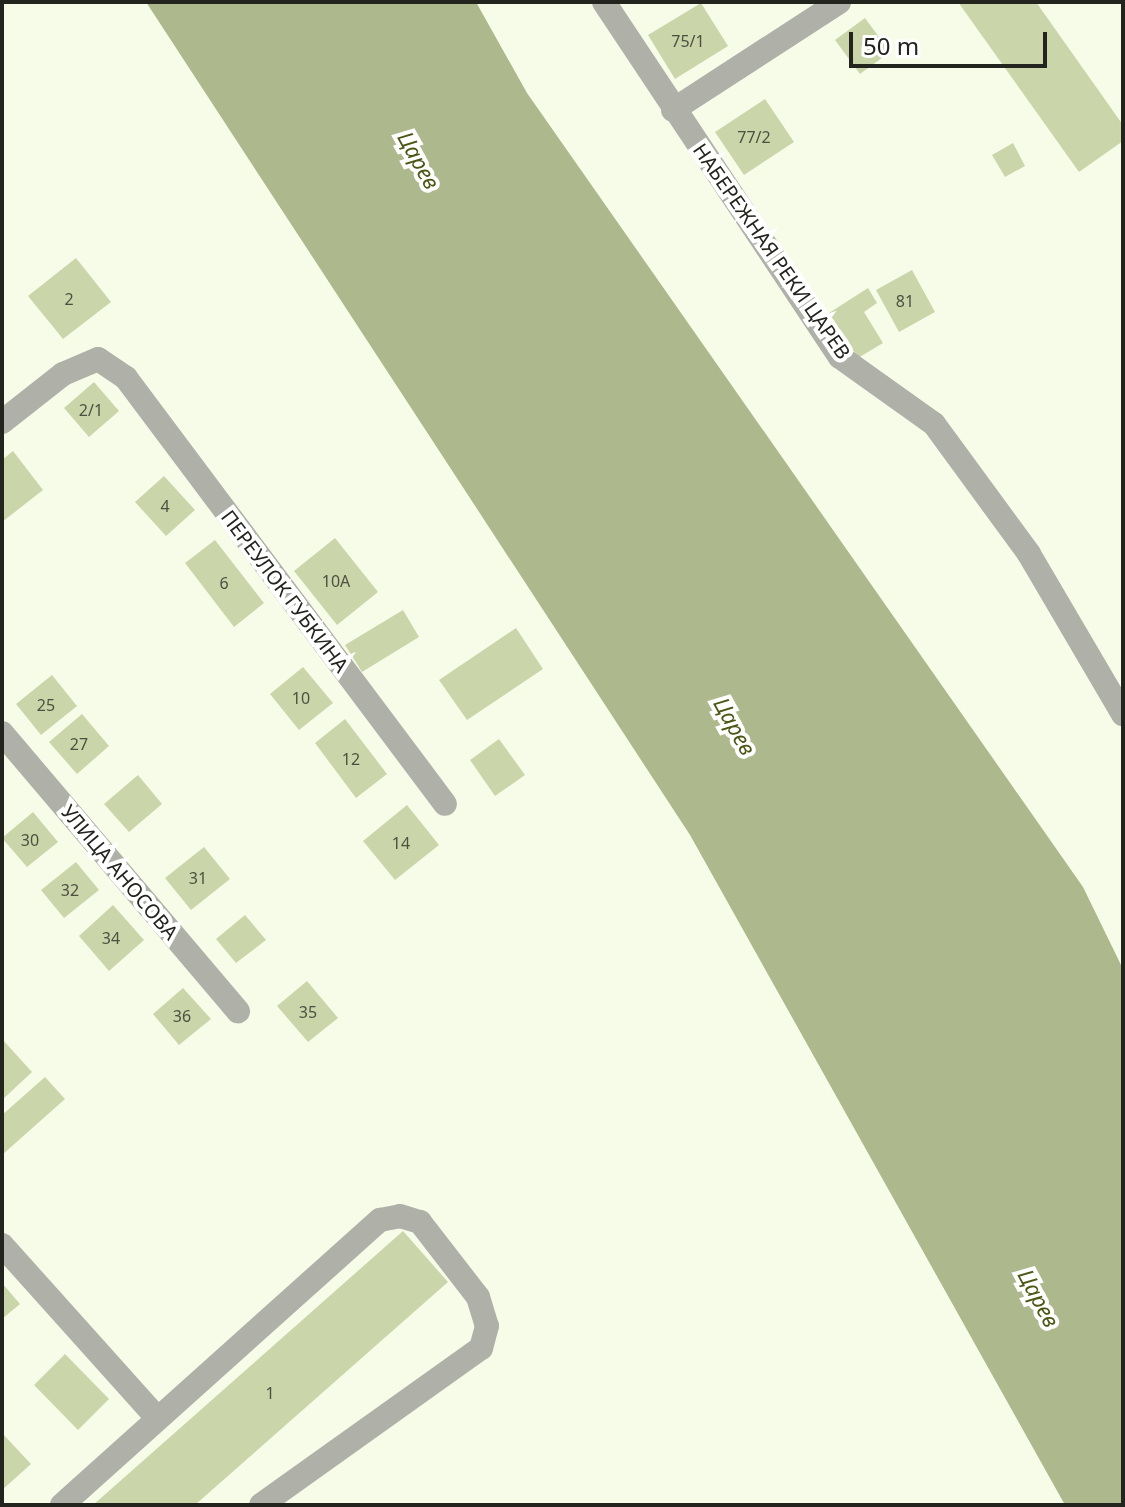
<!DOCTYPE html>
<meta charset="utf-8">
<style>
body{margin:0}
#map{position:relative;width:1125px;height:1507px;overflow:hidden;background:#f7fce9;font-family:"Noto Sans",sans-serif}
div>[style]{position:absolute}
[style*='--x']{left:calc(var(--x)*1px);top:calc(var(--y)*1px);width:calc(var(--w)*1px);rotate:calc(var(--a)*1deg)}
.water>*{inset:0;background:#aeb88d}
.building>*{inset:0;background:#cbd5aa}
.minor>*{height:24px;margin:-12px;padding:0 12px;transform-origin:12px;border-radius:12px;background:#afb1a9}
span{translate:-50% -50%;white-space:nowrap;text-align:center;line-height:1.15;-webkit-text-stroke:8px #fff;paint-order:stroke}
.number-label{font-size:16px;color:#4d5040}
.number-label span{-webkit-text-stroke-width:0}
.street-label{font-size:20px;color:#23241d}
.water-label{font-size:22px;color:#4c5714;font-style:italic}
.frame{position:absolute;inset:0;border:4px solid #23241d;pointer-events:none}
.scale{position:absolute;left:849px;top:32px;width:198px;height:36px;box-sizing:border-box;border:4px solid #23241d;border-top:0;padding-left:10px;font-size:24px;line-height:28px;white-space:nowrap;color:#23241d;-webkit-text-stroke:6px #fff;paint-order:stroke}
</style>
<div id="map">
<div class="water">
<div style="clip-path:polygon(146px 2px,476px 2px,527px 93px,1083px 887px,1123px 969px,1123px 1505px,1065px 1505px,690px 835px)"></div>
</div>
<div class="building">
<div style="clip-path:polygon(958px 2px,1036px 2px,1123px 125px,1123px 141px,1079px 172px)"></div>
<div style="clip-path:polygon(701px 3px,728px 46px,675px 79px,648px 35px)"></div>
<div style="clip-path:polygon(865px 18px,890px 52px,860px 74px,835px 40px)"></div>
<div style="clip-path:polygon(765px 99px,794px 142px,744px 175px,715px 132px)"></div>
<div style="clip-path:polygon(1013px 143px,1025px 166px,1005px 177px,992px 155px)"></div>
<div style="clip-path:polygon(76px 258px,111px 302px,63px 339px,28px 296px)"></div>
<div style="clip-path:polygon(912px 270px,935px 312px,899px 332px,876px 290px)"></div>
<div style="clip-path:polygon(868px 288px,877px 303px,864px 312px,883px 343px,858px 358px,829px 313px)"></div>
<div style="clip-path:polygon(94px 382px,119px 411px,89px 437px,64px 408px)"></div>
<div style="clip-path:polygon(13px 451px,43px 490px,2px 522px,2px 460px)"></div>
<div style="clip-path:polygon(164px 476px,195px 510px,166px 536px,135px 502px)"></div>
<div style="clip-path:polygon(335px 538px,378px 592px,337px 625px,294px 571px)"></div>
<div style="clip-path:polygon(215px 540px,264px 603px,234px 627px,185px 563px)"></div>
<div style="clip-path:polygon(403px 610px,419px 637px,362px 672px,345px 645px)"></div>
<div style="clip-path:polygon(516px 628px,543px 669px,467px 720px,439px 680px)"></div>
<div style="clip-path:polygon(303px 667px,333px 703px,299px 730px,270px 694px)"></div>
<div style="clip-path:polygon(52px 675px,77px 706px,41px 735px,16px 704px)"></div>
<div style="clip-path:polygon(82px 714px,109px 746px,77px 774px,49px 742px)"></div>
<div style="clip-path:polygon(345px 719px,387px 774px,356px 798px,315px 743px)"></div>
<div style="clip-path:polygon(499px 739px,525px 775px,495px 796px,470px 760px)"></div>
<div style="clip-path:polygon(138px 775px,162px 804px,129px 832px,104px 804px)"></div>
<div style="clip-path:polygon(407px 805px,439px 845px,395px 880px,363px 841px)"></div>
<div style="clip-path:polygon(33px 812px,58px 842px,27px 867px,2px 838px)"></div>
<div style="clip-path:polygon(204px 847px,230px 879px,191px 910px,165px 878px)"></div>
<div style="clip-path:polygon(76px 862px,99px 890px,64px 918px,41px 890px)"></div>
<div style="clip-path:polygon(113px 905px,144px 940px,109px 971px,79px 936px)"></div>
<div style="clip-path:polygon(245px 915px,266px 940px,236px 963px,216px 939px)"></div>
<div style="clip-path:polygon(307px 981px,338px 1018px,308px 1042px,277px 1006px)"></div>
<div style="clip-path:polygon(183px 988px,211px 1019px,179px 1045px,153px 1014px)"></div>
<div style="clip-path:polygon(2px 1039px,32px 1072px,2px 1100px)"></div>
<div style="clip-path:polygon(45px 1077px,65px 1099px,2px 1155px,2px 1115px)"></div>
<div style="clip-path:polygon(403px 1231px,448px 1282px,195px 1505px,93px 1505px)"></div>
<div style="clip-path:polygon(2px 1283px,20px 1304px,2px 1319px)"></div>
<div style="clip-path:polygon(65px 1354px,109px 1399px,78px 1430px,34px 1385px)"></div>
<div style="clip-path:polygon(2px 1433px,31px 1464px,2px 1490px)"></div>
</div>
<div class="minor">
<div style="--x:604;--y:2;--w:426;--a:56.4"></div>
<div style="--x:840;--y:357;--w:115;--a:35.5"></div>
<div style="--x:934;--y:424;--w:161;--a:53.8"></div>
<div style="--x:1029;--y:554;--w:186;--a:59.6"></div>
<div style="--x:673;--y:110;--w:198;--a:-33"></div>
<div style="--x:2;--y:422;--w:78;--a:-38.2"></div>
<div style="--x:63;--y:374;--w:38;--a:-23"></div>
<div style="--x:98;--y:359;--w:34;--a:34"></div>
<div style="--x:126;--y:378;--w:532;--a:53.17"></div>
<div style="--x:2;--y:733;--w:365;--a:49.7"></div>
<div style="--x:2;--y:1245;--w:232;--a:48.1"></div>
<div style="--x:62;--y:1505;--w:427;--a:-41.9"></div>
<div style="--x:380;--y:1220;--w:20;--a:-11"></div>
<div style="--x:400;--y:1216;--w:21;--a:17"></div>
<div style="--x:420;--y:1222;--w:95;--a:52.3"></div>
<div style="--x:478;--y:1297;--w:30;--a:73"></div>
<div style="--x:487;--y:1326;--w:23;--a:105"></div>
<div style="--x:481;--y:1348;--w:270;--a:144.5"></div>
</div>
<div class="number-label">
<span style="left:688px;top:41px">75/1</span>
<span style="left:754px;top:137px">77/2</span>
<span style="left:69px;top:299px">2</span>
<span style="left:905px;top:301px">81</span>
<span style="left:91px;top:410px">2/1</span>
<span style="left:165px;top:506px">4</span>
<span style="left:336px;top:581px">10А</span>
<span style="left:224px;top:583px">6</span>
<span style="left:301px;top:698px">10</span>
<span style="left:46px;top:705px">25</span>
<span style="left:79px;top:744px">27</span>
<span style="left:351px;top:759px">12</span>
<span style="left:30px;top:840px">30</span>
<span style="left:401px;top:843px">14</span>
<span style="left:198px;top:878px">31</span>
<span style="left:70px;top:890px">32</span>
<span style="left:111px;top:938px">34</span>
<span style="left:308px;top:1012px">35</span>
<span style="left:182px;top:1016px">36</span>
<span style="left:270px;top:1393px">1</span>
</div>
<div class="street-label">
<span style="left:772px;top:251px;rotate:55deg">НАБЕРЕЖНАЯ РЕКИ ЦАРЕВ</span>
<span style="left:285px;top:591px;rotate:53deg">ПЕРЕУЛОК ГУБКИНА</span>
<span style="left:120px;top:872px;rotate:50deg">УЛИЦА АНОСОВА</span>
</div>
<div class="water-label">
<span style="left:419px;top:160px;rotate:61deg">Царев</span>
<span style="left:735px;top:726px;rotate:61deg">Царев</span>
<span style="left:1039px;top:1298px;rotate:62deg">Царев</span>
</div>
<div class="frame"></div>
<div class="scale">50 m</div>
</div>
